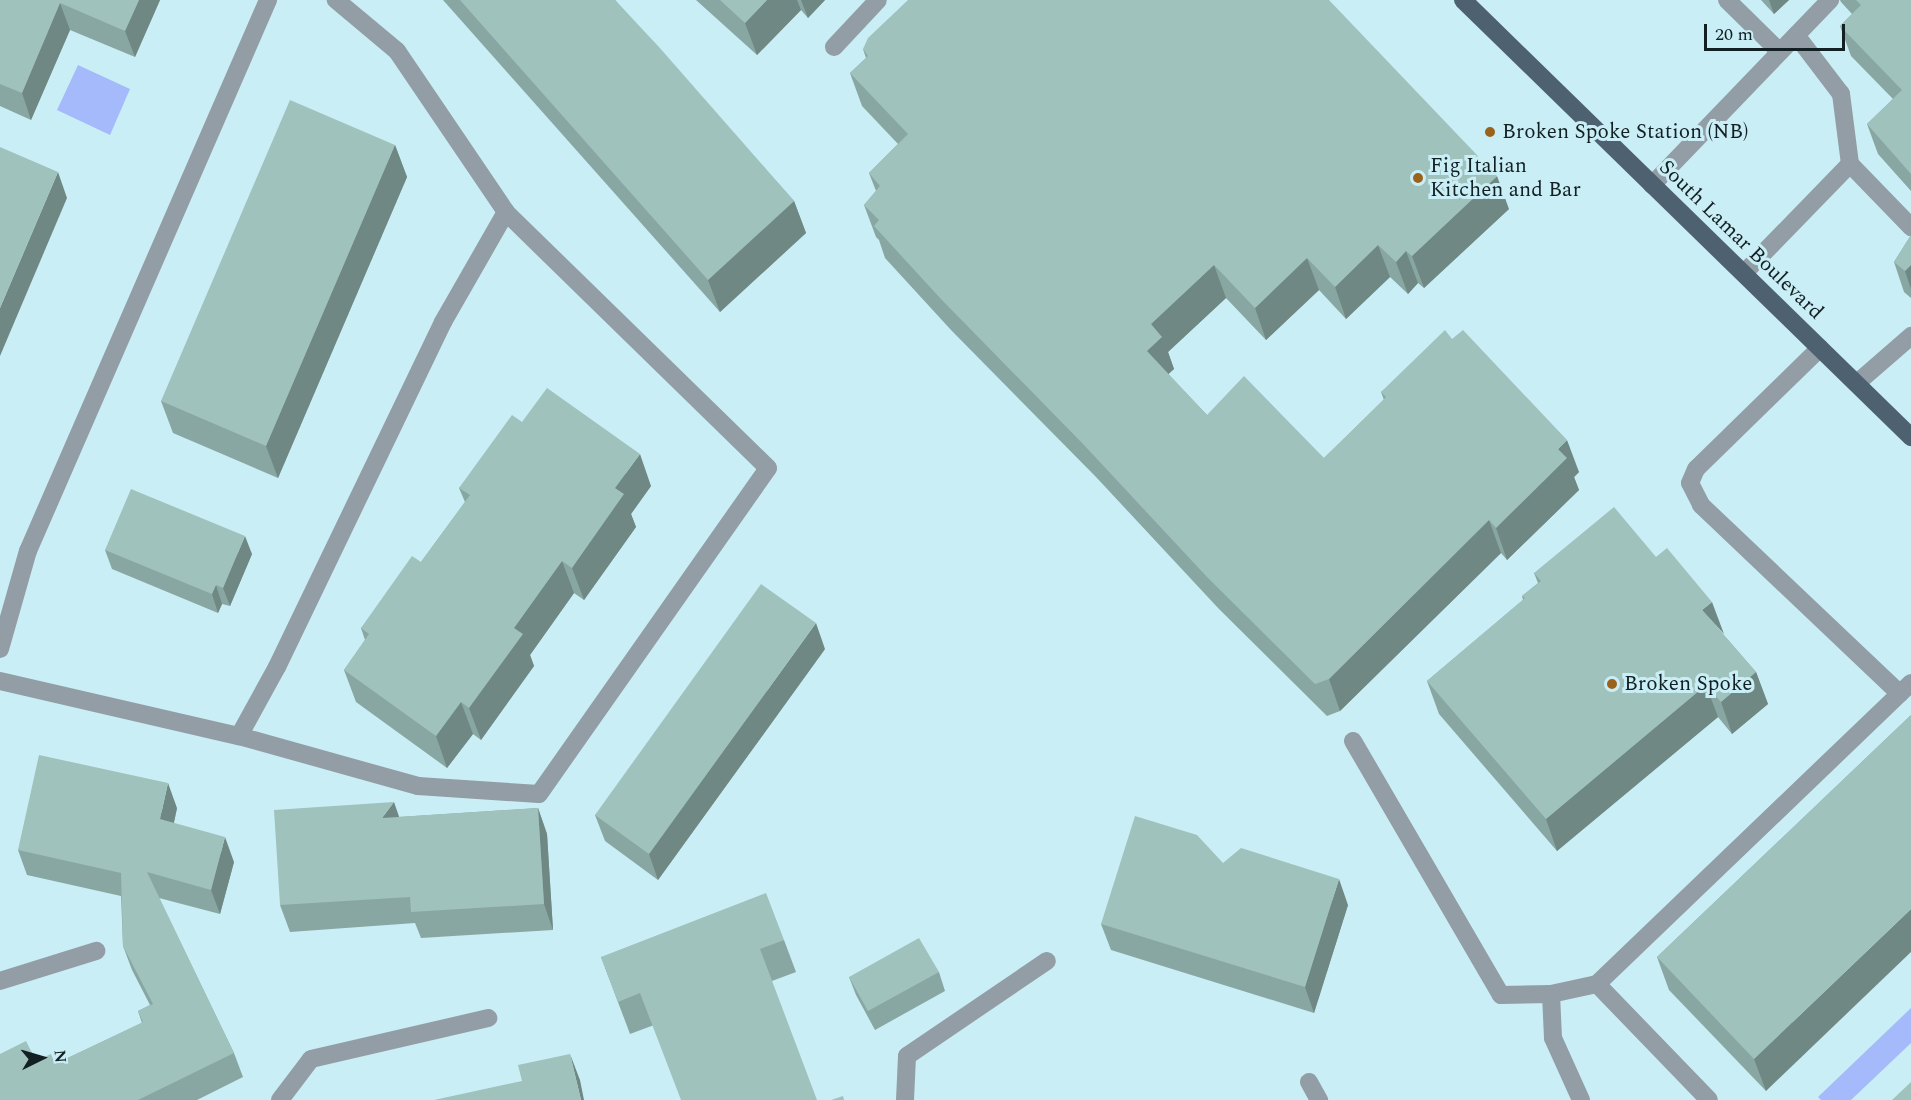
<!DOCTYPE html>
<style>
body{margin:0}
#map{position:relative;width:1911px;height:1100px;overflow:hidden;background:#caeef6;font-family:Spectral,serif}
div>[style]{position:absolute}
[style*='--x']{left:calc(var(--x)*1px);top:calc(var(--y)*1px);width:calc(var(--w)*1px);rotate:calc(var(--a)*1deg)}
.water>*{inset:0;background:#a4bafa}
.minor>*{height:18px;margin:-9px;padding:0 9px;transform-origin:9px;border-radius:9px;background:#929da6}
.major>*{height:18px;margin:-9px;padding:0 9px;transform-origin:9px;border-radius:9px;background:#4e6170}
.wall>*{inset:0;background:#89a7a2}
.shaded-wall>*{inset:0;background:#6f8884}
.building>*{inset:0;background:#9fc2bc}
.dots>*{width:16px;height:16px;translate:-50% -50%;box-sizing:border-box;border:3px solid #caeef6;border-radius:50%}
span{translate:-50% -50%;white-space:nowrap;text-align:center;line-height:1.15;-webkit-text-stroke:6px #caeef6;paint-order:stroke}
.poi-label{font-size:21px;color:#132023}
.left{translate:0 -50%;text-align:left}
.street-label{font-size:21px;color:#132023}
.north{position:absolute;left:12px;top:1028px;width:60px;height:60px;-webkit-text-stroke:4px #caeef6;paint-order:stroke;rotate:85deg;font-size:16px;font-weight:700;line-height:24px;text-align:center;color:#132023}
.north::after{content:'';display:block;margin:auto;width:21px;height:27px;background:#132023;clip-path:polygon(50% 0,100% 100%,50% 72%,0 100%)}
.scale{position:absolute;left:1704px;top:24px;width:141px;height:27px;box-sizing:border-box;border:3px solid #132023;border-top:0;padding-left:8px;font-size:18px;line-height:21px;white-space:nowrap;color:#132023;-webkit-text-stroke:4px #caeef6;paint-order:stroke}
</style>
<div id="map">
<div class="water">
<div style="clip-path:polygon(78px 65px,130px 89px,110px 135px,57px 110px)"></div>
<div style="clip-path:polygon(1911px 1008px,1911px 1043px,1851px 1100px,1821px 1100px,1818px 1097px)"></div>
</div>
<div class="minor">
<div style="--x:1727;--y:0;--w:74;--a:44.5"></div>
<div style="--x:834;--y:47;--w:64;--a:-46.9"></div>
<div style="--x:1850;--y:164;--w:88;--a:45.9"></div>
<div style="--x:1652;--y:185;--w:257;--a:-46.1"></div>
<div style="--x:1744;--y:273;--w:152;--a:-45.8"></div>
<div style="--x:1850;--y:164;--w:71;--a:-97.3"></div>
<div style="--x:1841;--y:94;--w:74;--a:-127.3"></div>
<div style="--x:1820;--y:348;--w:173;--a:135.7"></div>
<div style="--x:1696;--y:469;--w:15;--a:113"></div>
<div style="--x:1690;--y:483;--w:25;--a:63"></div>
<div style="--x:1701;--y:505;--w:274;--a:43.5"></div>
<div style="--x:1857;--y:383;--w:72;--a:-41"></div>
<div style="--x:0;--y:649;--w:102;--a:-74.1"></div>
<div style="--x:28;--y:551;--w:601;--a:-66.46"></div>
<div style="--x:0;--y:681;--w:245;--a:13"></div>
<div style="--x:239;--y:736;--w:186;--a:15.6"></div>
<div style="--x:418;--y:786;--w:121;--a:3.8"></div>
<div style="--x:539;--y:794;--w:398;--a:-54.9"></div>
<div style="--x:768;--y:468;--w:366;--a:-135.7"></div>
<div style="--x:506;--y:212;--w:194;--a:-124.1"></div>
<div style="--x:397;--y:51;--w:80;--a:-140.1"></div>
<div style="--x:239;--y:736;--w:79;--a:-61.2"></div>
<div style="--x:277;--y:667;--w:383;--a:-64.3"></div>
<div style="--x:443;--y:322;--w:127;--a:-60.2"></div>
<div style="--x:1353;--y:741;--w:294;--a:59.8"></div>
<div style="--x:1501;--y:995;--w:50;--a:-1.1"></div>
<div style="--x:1551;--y:994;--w:47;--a:-12.3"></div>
<div style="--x:1597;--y:984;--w:435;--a:-43.8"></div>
<div style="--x:0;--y:981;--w:101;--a:-17.4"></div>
<div style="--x:1597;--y:984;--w:161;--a:46"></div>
<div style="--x:1551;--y:994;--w:44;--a:87.4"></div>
<div style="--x:1553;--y:1038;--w:68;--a:65.7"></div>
<div style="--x:1309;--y:1082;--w:21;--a:61"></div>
<div style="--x:280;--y:1100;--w:51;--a:-52.9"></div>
<div style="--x:311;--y:1059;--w:182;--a:-13"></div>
<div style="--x:905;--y:1100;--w:44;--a:-87.4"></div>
<div style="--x:907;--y:1056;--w:169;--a:-34.2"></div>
</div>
<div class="major">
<div style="--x:1463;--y:0;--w:626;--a:44.29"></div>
</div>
<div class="wall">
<div style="clip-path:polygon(0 0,160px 0,135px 57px,70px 30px,31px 120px,0 106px)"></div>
<div style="clip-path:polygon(443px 0,615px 0,794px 201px,806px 233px,720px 312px)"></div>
<div style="clip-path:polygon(696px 0,825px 0,808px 18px,801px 10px,757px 55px)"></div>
<div style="clip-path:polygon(1761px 0,1789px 0,1774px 14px)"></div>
<div style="clip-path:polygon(1840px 0,1911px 0,1911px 191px,1878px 154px,1867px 124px,1893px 99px,1851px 56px,1840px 26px,1852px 14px,1841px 2px)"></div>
<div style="clip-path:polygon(863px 49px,1509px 209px,1424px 288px,1418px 283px,1408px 294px,1390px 277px,1346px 319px,1319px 290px,1266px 340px,1226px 298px,1168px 352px,1174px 369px,1168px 374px,1207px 415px,1324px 458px,1384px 400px,1381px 392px,1452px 339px,1579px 472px,1574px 477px,1579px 490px,1507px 560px,1501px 553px,1340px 711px,1327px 716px,1219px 609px,1096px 477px,951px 330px,885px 258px,879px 240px,876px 237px,864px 205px,876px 191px,869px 173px,898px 144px,862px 106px,850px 73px,866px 58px)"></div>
<div style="clip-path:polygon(395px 145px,407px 177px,278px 478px,173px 433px,161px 401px)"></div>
<div style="clip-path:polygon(1911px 235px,1911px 298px,1904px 292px,1894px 262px)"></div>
<div style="clip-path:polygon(522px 422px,651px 486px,631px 514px,636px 527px,584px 600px,574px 593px,530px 655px,534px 666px,481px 740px,473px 734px,447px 768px,356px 702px,344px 670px,365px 640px,361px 628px,421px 562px,465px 502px,459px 488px)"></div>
<div style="clip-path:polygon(105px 550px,252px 554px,230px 606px,222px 604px,218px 613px,112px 569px)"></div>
<div style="clip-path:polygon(1656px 557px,1756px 672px,1768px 704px,1732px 734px,1718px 717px,1557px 851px,1439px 714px,1427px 681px,1523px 600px,1522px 596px,1538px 583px,1534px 573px)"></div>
<div style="clip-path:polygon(825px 649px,658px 880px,605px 841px,595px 815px)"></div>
<div style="clip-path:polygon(1911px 715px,1766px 1091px,1669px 990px,1657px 957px)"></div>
<div style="clip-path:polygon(177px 808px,174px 823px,234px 862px,220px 914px,159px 898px,234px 1053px,243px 1077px,197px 1100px,0 1100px,36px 1061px,55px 1064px,142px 1023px,138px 1011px,150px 1005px,132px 970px,123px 946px,121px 896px,27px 875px,18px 850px)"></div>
<div style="clip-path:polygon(538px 808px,547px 834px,553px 930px,421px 938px,415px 923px,290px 932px,280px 905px,399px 817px)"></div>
<div style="clip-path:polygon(1223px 863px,1348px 905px,1314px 1013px,1111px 950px,1101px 924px)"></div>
<div style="clip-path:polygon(784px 940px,796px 972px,630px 1034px,601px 957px)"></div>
<div style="clip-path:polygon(939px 972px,945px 991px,875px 1030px,856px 995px,849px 977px)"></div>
</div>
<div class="shaded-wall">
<div style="clip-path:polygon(139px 0,160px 0,135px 57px,125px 31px)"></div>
<div style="clip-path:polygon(767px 0,797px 0,801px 10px,757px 55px,745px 23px)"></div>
<div style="clip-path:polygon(801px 0,825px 0,808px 18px)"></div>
<div style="clip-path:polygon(1769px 0,1789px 0,1774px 14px)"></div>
<div style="clip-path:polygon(60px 3px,70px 30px,31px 120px,22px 93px)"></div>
<div style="clip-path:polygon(395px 145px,407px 177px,278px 478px,266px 446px)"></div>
<div style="clip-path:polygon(58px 172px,67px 198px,0 356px,0 308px)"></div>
<div style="clip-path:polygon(1497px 176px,1509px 209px,1424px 288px,1412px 256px)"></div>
<div style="clip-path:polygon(794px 201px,806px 233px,720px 312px,708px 280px)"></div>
<div style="clip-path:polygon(1378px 245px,1390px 277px,1346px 319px,1335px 287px)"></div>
<div style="clip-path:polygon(1406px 251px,1418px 283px,1408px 294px,1396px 262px)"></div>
<div style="clip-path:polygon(1307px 258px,1319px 290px,1266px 340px,1255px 308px)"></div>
<div style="clip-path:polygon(1214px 265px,1226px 298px,1168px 352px,1174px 369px,1159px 383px,1147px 351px,1151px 324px)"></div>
<div style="clip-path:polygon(1911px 265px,1911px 289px,1905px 271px)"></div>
<div style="clip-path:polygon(1567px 440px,1579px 472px,1574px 477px,1579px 490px,1507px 560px,1496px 528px,1558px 449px)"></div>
<div style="clip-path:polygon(640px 454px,651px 486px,631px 514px,636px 527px,584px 600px,572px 568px,615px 488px)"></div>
<div style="clip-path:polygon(1489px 520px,1501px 553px,1340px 711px,1329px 679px)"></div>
<div style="clip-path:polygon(245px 536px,252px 554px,230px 606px,223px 588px)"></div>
<div style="clip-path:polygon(562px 561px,574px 593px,530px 655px,534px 666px,481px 740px,469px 708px,514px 628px)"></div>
<div style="clip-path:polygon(216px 585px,222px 604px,218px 613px,212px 594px)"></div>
<div style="clip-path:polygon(1712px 602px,1724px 634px,1702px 610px)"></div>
<div style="clip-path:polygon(816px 623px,825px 649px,658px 880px,649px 854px)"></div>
<div style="clip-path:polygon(1756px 672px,1768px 704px,1732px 734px,1721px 702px)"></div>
<div style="clip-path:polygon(1706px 685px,1718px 717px,1557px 851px,1546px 819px)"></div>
<div style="clip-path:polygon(461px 702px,473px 734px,447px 768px,436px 736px)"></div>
<div style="clip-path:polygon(168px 783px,177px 808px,169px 844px,160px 819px)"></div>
<div style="clip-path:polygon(394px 802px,403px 828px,382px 818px)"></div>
<div style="clip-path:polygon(538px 808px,547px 834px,553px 930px,544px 904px)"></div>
<div style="clip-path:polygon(225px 837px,234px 862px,220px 914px,211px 890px)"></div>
<div style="clip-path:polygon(1339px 879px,1348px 905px,1314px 1013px,1305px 987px)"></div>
<div style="clip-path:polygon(1911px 909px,1911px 952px,1766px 1091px,1754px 1059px)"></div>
<div style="clip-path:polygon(570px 1054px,580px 1080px,584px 1100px,581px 1100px)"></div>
</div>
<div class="building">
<div style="clip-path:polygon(0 0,139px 0,125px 31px,60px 3px,22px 93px,0 84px)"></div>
<div style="clip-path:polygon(460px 0,615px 0,659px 47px,794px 201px,708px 280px)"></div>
<div style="clip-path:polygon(720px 0,767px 0,745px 23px)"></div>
<div style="clip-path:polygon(908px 0,1329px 0,1497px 176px,1412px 256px,1406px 251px,1396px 262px,1378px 245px,1335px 287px,1307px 258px,1255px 308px,1214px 265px,1151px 324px,1162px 337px,1147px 351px,1207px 415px,1244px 376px,1324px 458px,1386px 397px,1381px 392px,1445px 330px,1452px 339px,1463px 330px,1567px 440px,1558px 449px,1567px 458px,1496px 528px,1489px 520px,1329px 679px,1315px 684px,1207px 577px,1084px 445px,940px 298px,874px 226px,879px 220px,864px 205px,880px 186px,869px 173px,908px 134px,850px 73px,868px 56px,863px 49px,868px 38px)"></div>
<div style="clip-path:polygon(1856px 0,1911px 0,1911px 174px,1867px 124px,1902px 90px,1840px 26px,1861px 5px)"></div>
<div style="clip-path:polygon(290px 100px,395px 145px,266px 446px,161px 401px)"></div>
<div style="clip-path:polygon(0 147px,58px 172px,0 308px)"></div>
<div style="clip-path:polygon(1911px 235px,1911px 265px,1905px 271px,1894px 262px)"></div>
<div style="clip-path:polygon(547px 388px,640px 454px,615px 488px,624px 494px,572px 568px,562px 561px,514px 628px,523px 634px,469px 708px,461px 702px,436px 736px,344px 670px,369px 634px,361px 628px,412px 556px,421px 562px,470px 495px,459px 488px,512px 415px,522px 422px)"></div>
<div style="clip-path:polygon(131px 489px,245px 536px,223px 588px,216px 585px,212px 594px,105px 550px)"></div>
<div style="clip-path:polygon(1614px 507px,1656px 557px,1667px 548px,1712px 602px,1702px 610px,1756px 672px,1721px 702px,1706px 685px,1546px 819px,1427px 681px,1525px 598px,1522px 596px,1541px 581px,1534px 573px)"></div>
<div style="clip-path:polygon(761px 584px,816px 623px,649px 854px,595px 815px)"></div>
<div style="clip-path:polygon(1911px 715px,1911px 909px,1754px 1059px,1657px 957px)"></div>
<div style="clip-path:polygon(39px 755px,168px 783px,160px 819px,225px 837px,211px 890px,147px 872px,234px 1053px,138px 1100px,0 1100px,0 1054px,26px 1041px,36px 1061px,51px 1054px,55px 1064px,143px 1022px,138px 1011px,153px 1004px,123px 946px,121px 873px,18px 850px)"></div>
<div style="clip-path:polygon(394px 802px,382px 818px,538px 808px,544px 904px,411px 912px,410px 897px,280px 905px,274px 810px)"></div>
<div style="clip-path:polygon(1135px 816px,1197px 835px,1223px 863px,1241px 848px,1339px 879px,1305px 987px,1101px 924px)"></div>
<div style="clip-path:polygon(766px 893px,784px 940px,760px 949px,817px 1100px,681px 1100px,640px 993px,618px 1002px,601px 957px)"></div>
<div style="clip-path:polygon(919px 938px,939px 972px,868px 1011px,849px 977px)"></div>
<div style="clip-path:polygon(570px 1054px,581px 1100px,434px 1100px,522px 1081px,518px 1065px)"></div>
<div style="clip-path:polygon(1911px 1082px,1911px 1100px,1892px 1100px)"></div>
<div style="clip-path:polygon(843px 1096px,844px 1100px,831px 1100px)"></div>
</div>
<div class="dots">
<div style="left:1490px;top:132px;background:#99631b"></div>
<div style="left:1418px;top:178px;background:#99631b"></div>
<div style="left:1612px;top:684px;background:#99631b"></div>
</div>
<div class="poi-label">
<span class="left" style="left:1502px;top:132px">Broken Spoke Station (NB)</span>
<span class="left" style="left:1430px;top:178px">Fig Italian<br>Kitchen and Bar</span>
<span class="left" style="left:1624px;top:684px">Broken Spoke</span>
</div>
<div class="street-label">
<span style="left:1741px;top:240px;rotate:44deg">South Lamar Boulevard</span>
</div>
<div class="north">N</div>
<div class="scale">20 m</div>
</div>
